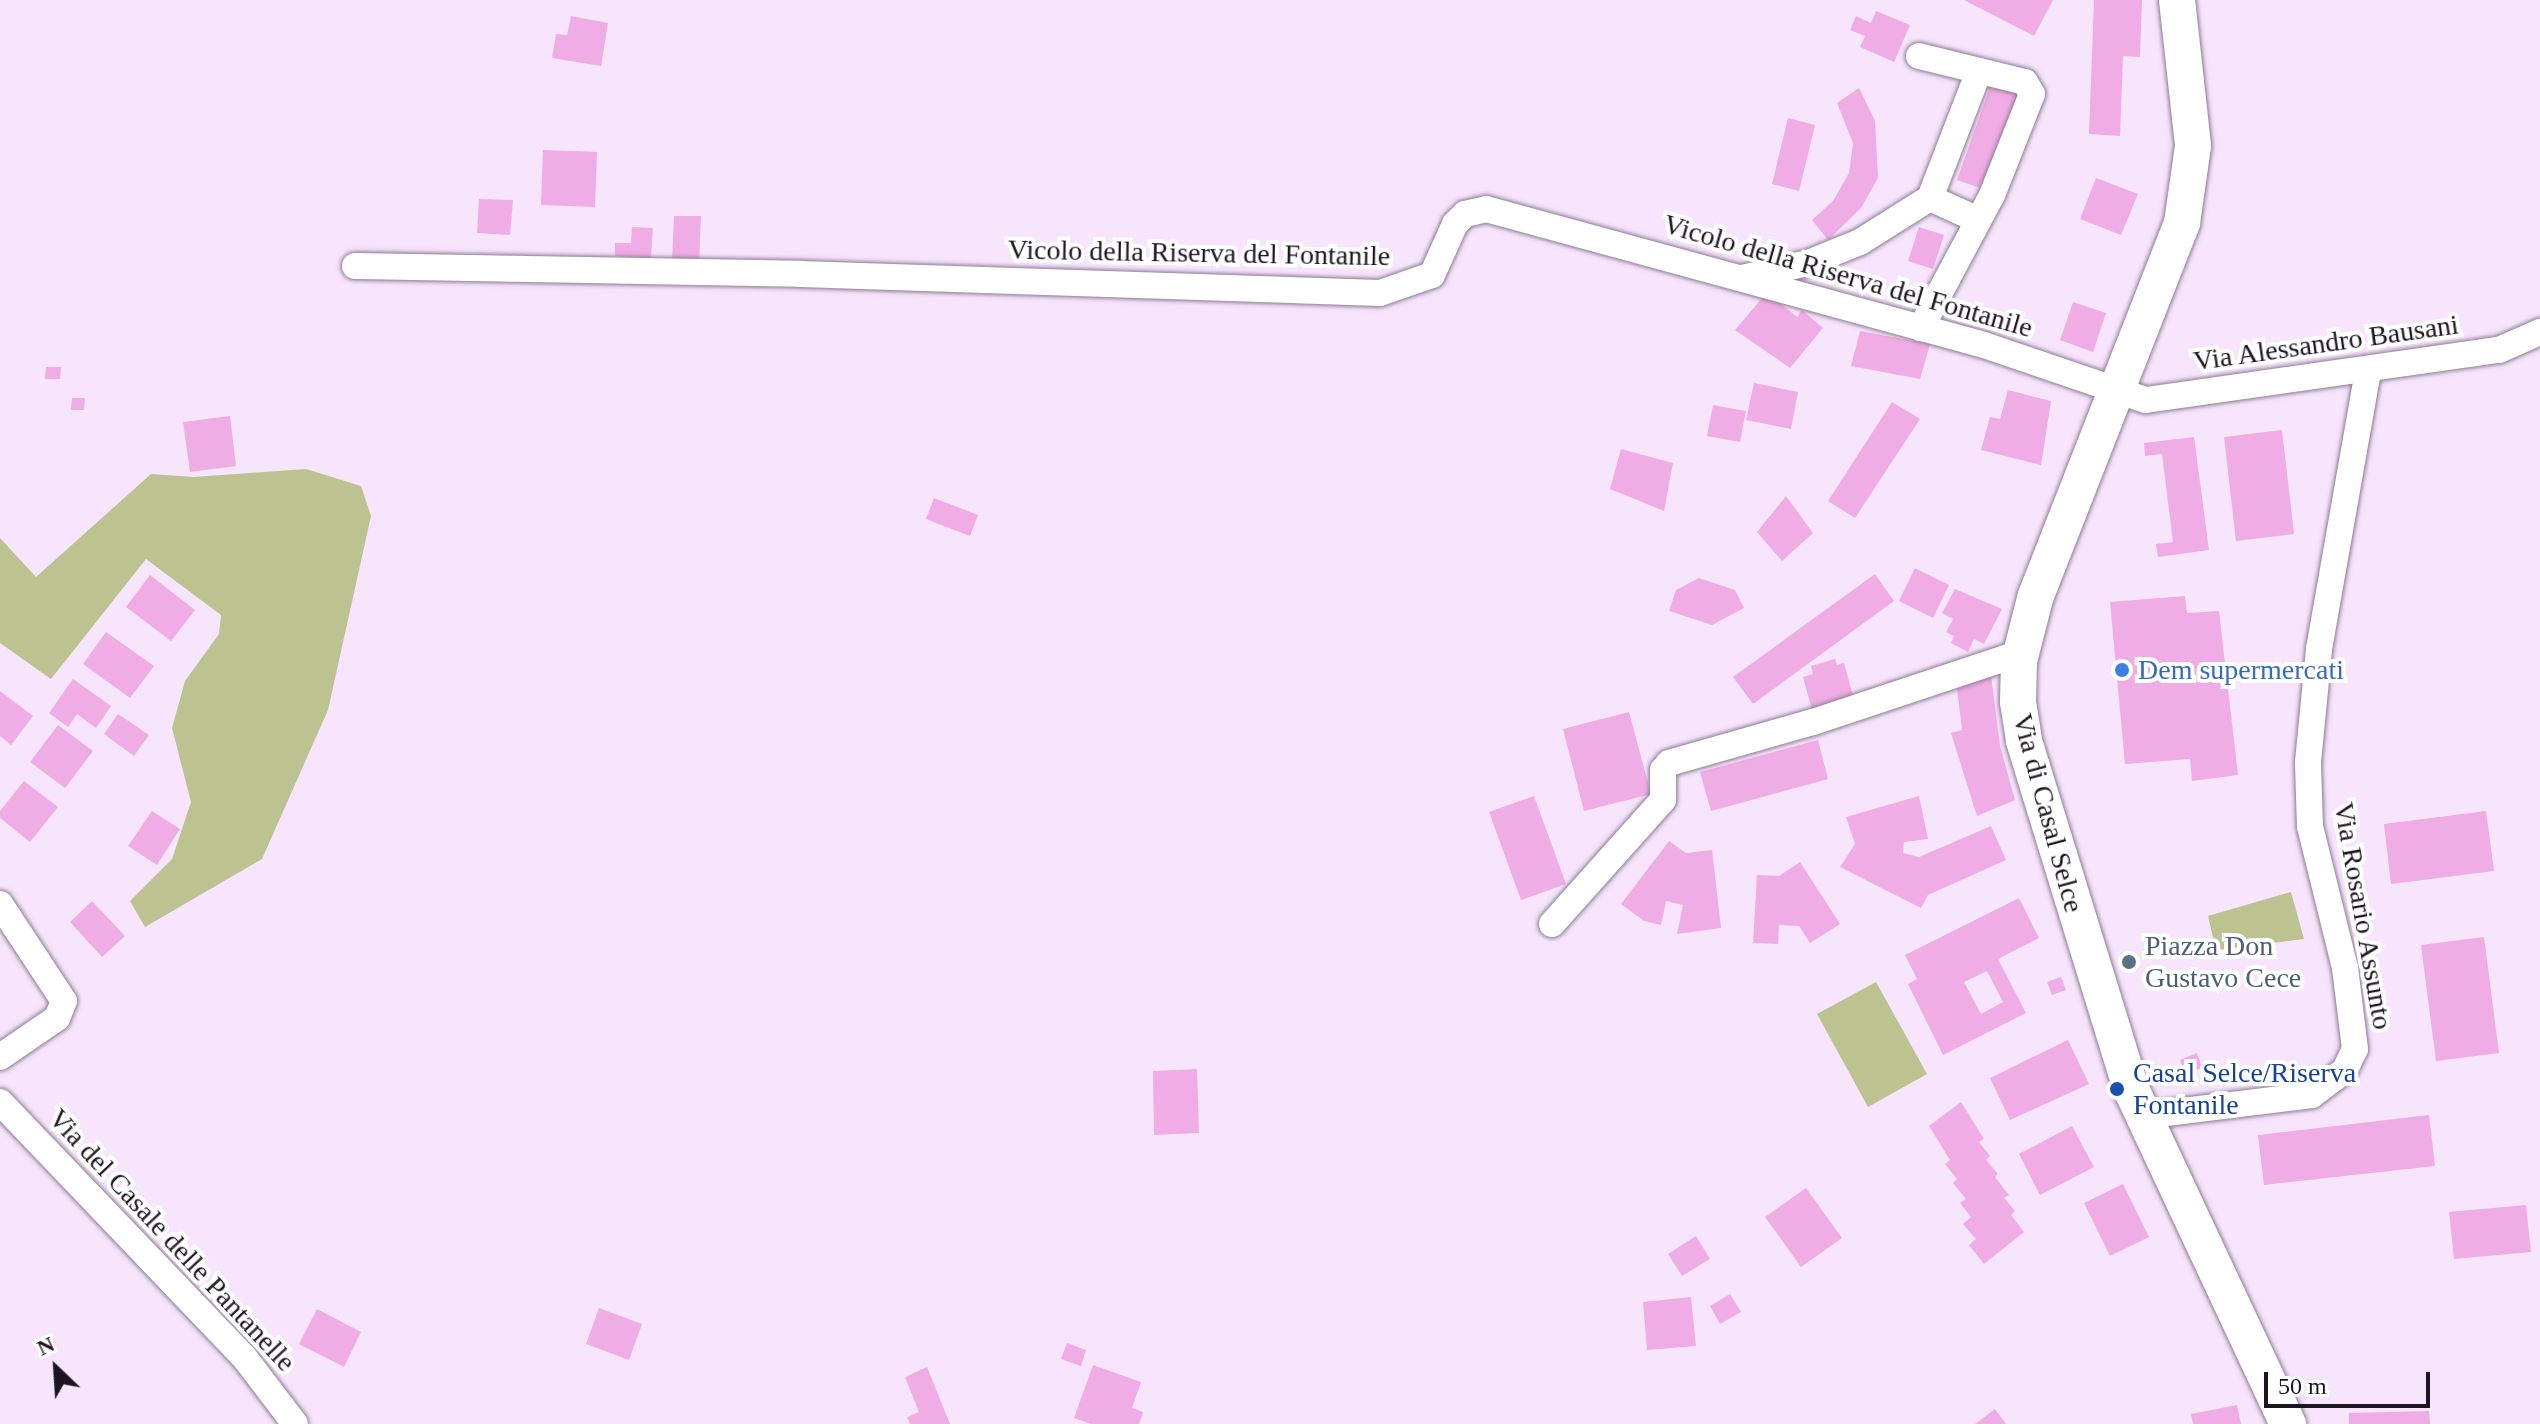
<!DOCTYPE html>
<style>
body{margin:0}
#map{position:relative;width:2540px;height:1424px;overflow:hidden;background:#f6e5fc;font-family:Georgia,serif}
div>[style]{position:absolute}
[style*='--x']{left:calc(var(--x)*1px);top:calc(var(--y)*1px);width:calc(var(--w)*1px);rotate:calc(var(--a)*1deg)}
.green>*{inset:0;background:#bdc291}
.building>*{inset:0;background:#f0ade5}
.roads{filter:drop-shadow(0 0 2px #8e7b95) drop-shadow(0 0 2px #8e7b95)}
.minor>*{height:26px;margin:-13px;padding:0 13px;transform-origin:13px;border-radius:13px;background:#fff}
.secondary>*{height:36px;margin:-18px;padding:0 18px;transform-origin:18px;border-radius:18px;background:#fff}
.dots>*{width:22px;height:22px;translate:-50% -50%;box-sizing:border-box;border:4px solid #fff;border-radius:50%}
span{translate:-50% -50%;white-space:nowrap;text-align:center;line-height:1.15;-webkit-text-stroke:8px #fff;paint-order:stroke}
.street-label{font-size:28px;color:#1c151f}
.shop-label{font-size:28px;color:#366cbe}
.left{translate:0 -50%;text-align:left}
.service-label{font-size:28px;color:#4e5e75}
.transit-label{font-size:28px;color:#164399}
.north{position:absolute;left:16px;top:1328px;width:80px;height:80px;-webkit-text-stroke:6px #fff;paint-order:stroke;rotate:335deg;font-size:22px;font-weight:700;line-height:32px;text-align:center;color:#1c151f}
.north::after{content:'';display:block;margin:auto;width:28px;height:36px;background:#1c151f;clip-path:polygon(50% 0,100% 100%,50% 72%,0 100%)}
.scale{position:absolute;left:2264px;top:1372px;width:166px;height:36px;box-sizing:border-box;border:4px solid #1c151f;border-top:0;padding-left:10px;font-size:24px;line-height:28px;white-space:nowrap;color:#1c151f;-webkit-text-stroke:6px #fff;paint-order:stroke}
</style>
<div id="map">
<div class="green">
<div style="clip-path:polygon(306px 469px,361px 486px,371px 516px,328px 710px,262px 859px,145px 927px,130px 901px,172px 859px,191px 802px,172px 728px,185px 681px,219px 634px,221px 615px,146px 559px,51px 679px,0 643px,0 538px,36px 577px,151px 474px,194px 477px)"></div>
<div style="clip-path:polygon(2291px 892px,2304px 939px,2216px 950px,2208px 916px)"></div>
<div style="clip-path:polygon(1876px 982px,1927px 1074px,1868px 1107px,1817px 1014px)"></div>
</div>
<div class="building">
<div style="clip-path:polygon(1964px 0,2053px 0,2034px 36px)"></div>
<div style="clip-path:polygon(2094px 0,2142px 0,2140px 57px,2123px 56px,2120px 136px,2089px 134px)"></div>
<div style="clip-path:polygon(1876px 11px,1910px 25px,1894px 62px,1860px 47px,1865px 36px,1850px 30px,1856px 16px,1871px 23px)"></div>
<div style="clip-path:polygon(571px 16px,608px 23px,601px 66px,552px 58px,556px 34px,567px 35px)"></div>
<div style="clip-path:polygon(1991px 84px,2023px 96px,1989px 191px,1957px 180px)"></div>
<div style="clip-path:polygon(1859px 88px,1875px 121px,1878px 178px,1861px 208px,1828px 240px,1812px 220px,1833px 201px,1849px 173px,1853px 143px,1837px 103px)"></div>
<div style="clip-path:polygon(1788px 118px,1815px 125px,1799px 191px,1772px 184px)"></div>
<div style="clip-path:polygon(543px 150px,597px 152px,595px 207px,541px 205px)"></div>
<div style="clip-path:polygon(2096px 178px,2138px 194px,2121px 235px,2080px 219px)"></div>
<div style="clip-path:polygon(479px 199px,513px 200px,510px 235px,477px 233px)"></div>
<div style="clip-path:polygon(674px 216px,701px 216px,699px 264px,672px 263px)"></div>
<div style="clip-path:polygon(632px 227px,653px 228px,651px 258px,615px 256px,615px 243px,631px 243px)"></div>
<div style="clip-path:polygon(1919px 227px,1944px 235px,1933px 269px,1908px 261px)"></div>
<div style="clip-path:polygon(1767px 292px,1797px 317px,1802px 310px,1823px 328px,1790px 368px,1735px 330px)"></div>
<div style="clip-path:polygon(2073px 302px,2106px 313px,2093px 352px,2060px 340px)"></div>
<div style="clip-path:polygon(1860px 331px,1930px 344px,1920px 379px,1851px 366px)"></div>
<div style="clip-path:polygon(46px 367px,61px 367px,60px 379px,45px 379px)"></div>
<div style="clip-path:polygon(1754px 383px,1798px 392px,1791px 429px,1746px 420px)"></div>
<div style="clip-path:polygon(2008px 390px,2051px 401px,2041px 465px,1981px 450px,1990px 417px,2000px 419px)"></div>
<div style="clip-path:polygon(72px 398px,85px 398px,84px 410px,71px 410px)"></div>
<div style="clip-path:polygon(1892px 402px,1920px 419px,1855px 518px,1828px 501px)"></div>
<div style="clip-path:polygon(1713px 405px,1746px 411px,1740px 442px,1707px 436px)"></div>
<div style="clip-path:polygon(230px 416px,236px 466px,190px 472px,183px 422px)"></div>
<div style="clip-path:polygon(2282px 430px,2294px 534px,2236px 541px,2224px 437px)"></div>
<div style="clip-path:polygon(2194px 437px,2209px 550px,2158px 557px,2156px 544px,2173px 542px,2162px 454px,2145px 456px,2144px 443px)"></div>
<div style="clip-path:polygon(1621px 449px,1673px 463px,1664px 511px,1610px 489px)"></div>
<div style="clip-path:polygon(1786px 496px,1813px 533px,1782px 561px,1757px 532px)"></div>
<div style="clip-path:polygon(934px 498px,978px 515px,970px 536px,926px 519px)"></div>
<div style="clip-path:polygon(1915px 568px,1949px 585px,1933px 618px,1899px 601px)"></div>
<div style="clip-path:polygon(1875px 574px,1894px 601px,1753px 704px,1733px 677px)"></div>
<div style="clip-path:polygon(150px 575px,195px 610px,171px 641px,126px 607px)"></div>
<div style="clip-path:polygon(1699px 578px,1735px 590px,1744px 608px,1712px 625px,1669px 611px,1676px 590px)"></div>
<div style="clip-path:polygon(1955px 589px,2002px 609px,1984px 644px,1974px 639px,1968px 652px,1951px 643px,1954px 636px,1946px 632px,1953px 619px,1942px 613px)"></div>
<div style="clip-path:polygon(2185px 596px,2187px 613px,2219px 611px,2238px 775px,2192px 781px,2190px 759px,2125px 764px,2110px 602px)"></div>
<div style="clip-path:polygon(106px 632px,154px 666px,130px 698px,83px 664px)"></div>
<div style="clip-path:polygon(1835px 659px,1837px 665px,1844px 663px,1854px 699px,1812px 710px,1803px 677px,1813px 674px,1811px 666px)"></div>
<div style="clip-path:polygon(1991px 675px,2000px 746px,2015px 800px,1977px 816px,1951px 733px,1962px 730px,1956px 681px)"></div>
<div style="clip-path:polygon(73px 679px,111px 706px,96px 728px,77px 714px,68px 727px,49px 713px)"></div>
<div style="clip-path:polygon(0 691px,33px 716px,11px 745px,0 736px)"></div>
<div style="clip-path:polygon(1629px 712px,1651px 794px,1584px 811px,1563px 729px)"></div>
<div style="clip-path:polygon(118px 714px,149px 735px,134px 756px,104px 734px)"></div>
<div style="clip-path:polygon(58px 725px,93px 751px,65px 788px,30px 762px)"></div>
<div style="clip-path:polygon(1818px 740px,1828px 779px,1711px 811px,1700px 772px)"></div>
<div style="clip-path:polygon(24px 781px,58px 807px,30px 842px,0 818px,0 811px)"></div>
<div style="clip-path:polygon(1534px 796px,1566px 884px,1521px 900px,1489px 812px)"></div>
<div style="clip-path:polygon(1919px 796px,1928px 839px,1904px 842px,1903px 853px,1919px 857px,1991px 826px,2006px 860px,1928px 895px,1921px 908px,1840px 867px,1855px 844px,1846px 817px)"></div>
<div style="clip-path:polygon(152px 811px,180px 829px,157px 865px,128px 846px)"></div>
<div style="clip-path:polygon(2486px 811px,2494px 871px,2391px 884px,2384px 824px)"></div>
<div style="clip-path:polygon(1669px 841px,1686px 853px,1712px 850px,1721px 928px,1677px 934px,1683px 905px,1666px 901px,1661px 925px,1644px 921px,1621px 904px)"></div>
<div style="clip-path:polygon(1800px 862px,1840px 924px,1810px 943px,1799px 926px,1779px 925px,1778px 944px,1753px 943px,1757px 875px,1779px 876px)"></div>
<div style="clip-path:polygon(evenodd,2019px 898px,2039px 938px,1998px 959px,2026px 1013px,1943px 1055px,1908px 984px,1917px 979px,1905px 955px,2019px 898px,1987px 971px,2003px 1002px,1981px 1014px,1964px 982px,1987px 971px)"></div>
<div style="clip-path:polygon(92px 901px,125px 936px,102px 957px,70px 922px)"></div>
<div style="clip-path:polygon(2484px 937px,2499px 1053px,2436px 1061px,2421px 945px)"></div>
<div style="clip-path:polygon(2061px 977px,2066px 990px,2052px 995px,2047px 982px)"></div>
<div style="clip-path:polygon(2068px 1040px,2089px 1084px,2010px 1120px,1990px 1078px)"></div>
<div style="clip-path:polygon(2197px 1053px,2202px 1068px,2184px 1074px,2180px 1060px)"></div>
<div style="clip-path:polygon(1197px 1069px,1199px 1133px,1154px 1135px,1153px 1071px)"></div>
<div style="clip-path:polygon(1961px 1102px,1984px 1139px,1979px 1142px,1990px 1156px,1986px 1160px,1998px 1174px,1995px 1177px,2009px 1195px,2004px 1198px,2015px 1211px,2011px 1215px,2024px 1232px,1984px 1264px,1969px 1245px,1976px 1239px,1963px 1224px,1971px 1217px,1960px 1203px,1966px 1199px,1953px 1183px,1957px 1179px,1945px 1164px,1950px 1160px,1929px 1126px)"></div>
<div style="clip-path:polygon(2429px 1115px,2435px 1166px,2264px 1185px,2258px 1135px)"></div>
<div style="clip-path:polygon(2072px 1126px,2094px 1167px,2040px 1195px,2019px 1154px)"></div>
<div style="clip-path:polygon(2123px 1184px,2149px 1237px,2110px 1256px,2084px 1203px)"></div>
<div style="clip-path:polygon(1806px 1188px,1842px 1238px,1801px 1267px,1765px 1217px)"></div>
<div style="clip-path:polygon(2526px 1205px,2531px 1252px,2454px 1259px,2449px 1212px)"></div>
<div style="clip-path:polygon(1696px 1236px,1710px 1259px,1682px 1276px,1668px 1254px)"></div>
<div style="clip-path:polygon(1730px 1294px,1741px 1312px,1720px 1324px,1710px 1306px)"></div>
<div style="clip-path:polygon(1691px 1297px,1696px 1346px,1647px 1350px,1643px 1302px)"></div>
<div style="clip-path:polygon(599px 1308px,642px 1324px,629px 1360px,586px 1344px)"></div>
<div style="clip-path:polygon(317px 1309px,361px 1332px,344px 1367px,299px 1344px)"></div>
<div style="clip-path:polygon(1067px 1343px,1086px 1350px,1081px 1366px,1061px 1359px)"></div>
<div style="clip-path:polygon(1093px 1365px,1141px 1382px,1132px 1408px,1143px 1412px,1139px 1424px,1091px 1424px,1074px 1418px)"></div>
<div style="clip-path:polygon(927px 1367px,950px 1424px,910px 1424px,907px 1417px,919px 1412px,905px 1377px)"></div>
<div style="clip-path:polygon(2237px 1405px,2241px 1424px,2193px 1424px,2191px 1414px)"></div>
<div style="clip-path:polygon(1995px 1409px,2006px 1424px,1975px 1424px)"></div>
<div style="clip-path:polygon(2429px 1411px,2430px 1424px,2349px 1424px,2349px 1413px)"></div>
</div>
<div class="roads">
<div class="minor">
<div style="--x:1919;--y:56;--w:109;--a:13.8"></div>
<div style="--x:2025;--y:82;--w:14;--a:60"></div>
<div style="--x:2032;--y:94;--w:109;--a:111.6"></div>
<div style="--x:1992;--y:195;--w:151;--a:118.1"></div>
<div style="--x:1930;--y:198;--w:136;--a:-68.9"></div>
<div style="--x:355;--y:266;--w:445;--a:1"></div>
<div style="--x:800;--y:274;--w:580;--a:1.88"></div>
<div style="--x:1380;--y:293;--w:55;--a:-19.1"></div>
<div style="--x:1432;--y:275;--w:56;--a:-65.7"></div>
<div style="--x:1455;--y:224;--w:14;--a:-45"></div>
<div style="--x:1465;--y:214;--w:22;--a:-13"></div>
<div style="--x:1486;--y:209;--w:516;--a:15.27"></div>
<div style="--x:1984;--y:345;--w:171;--a:18.8"></div>
<div style="--x:2146;--y:400;--w:357;--a:-8.1"></div>
<div style="--x:2499;--y:350;--w:45;--a:-23.7"></div>
<div style="--x:1742;--y:278;--w:68;--a:-12.8"></div>
<div style="--x:1808;--y:263;--w:56;--a:-22"></div>
<div style="--x:1860;--y:242;--w:83;--a:-32.2"></div>
<div style="--x:1930;--y:198;--w:51;--a:24.5"></div>
<div style="--x:0;--y:904;--w:116;--a:56.6"></div>
<div style="--x:64;--y:1001;--w:18;--a:112"></div>
<div style="--x:57;--y:1018;--w:69;--a:145.6"></div>
<div style="--x:1552;--y:924;--w:166;--a:-48.2"></div>
<div style="--x:1663;--y:800;--w:30;--a:-90"></div>
<div style="--x:1663;--y:770;--w:9;--a:-49"></div>
<div style="--x:1669;--y:763;--w:150;--a:-15.9"></div>
<div style="--x:1813;--y:722;--w:218;--a:-18.4"></div>
<div style="--x:0;--y:1102;--w:353;--a:46.3"></div>
<div style="--x:244;--y:1357;--w:84;--a:52.7"></div>
<div style="--x:2142;--y:1116;--w:171;--a:-7"></div>
<div style="--x:2312;--y:1095;--w:41;--a:-37.1"></div>
<div style="--x:2345;--y:1070;--w:23;--a:-65"></div>
<div style="--x:2355;--y:1049;--w:82;--a:-97"></div>
<div style="--x:2345;--y:968;--w:145;--a:-103.9"></div>
<div style="--x:2310;--y:827;--w:65;--a:-91.8"></div>
<div style="--x:2308;--y:762;--w:114;--a:-84.4"></div>
<div style="--x:2319;--y:649;--w:283;--a:-80"></div>
</div>
<div class="secondary">
<div style="--x:2177;--y:0;--w:147;--a:83.7"></div>
<div style="--x:2193;--y:146;--w:78;--a:98.1"></div>
<div style="--x:2182;--y:223;--w:400;--a:111.4"></div>
<div style="--x:2036;--y:595;--w:68;--a:104.4"></div>
<div style="--x:2019;--y:661;--w:41;--a:91.4"></div>
<div style="--x:2018;--y:702;--w:39;--a:81"></div>
<div style="--x:2024;--y:741;--w:366;--a:72.9"></div>
<div style="--x:2132;--y:1091;--w:368;--a:64.9"></div>
</div>
</div>
<div class="dots">
<div style="left:2122px;top:670px;background:#3f7fe0"></div>
<div style="left:2129px;top:962px;background:#5c6f8a"></div>
<div style="left:2117px;top:1089px;background:#1a4fb4"></div>
</div>
<div class="street-label">
<span style="left:1199px;top:253px;rotate:1deg">Vicolo della Riserva del Fontanile</span>
<span style="left:1848px;top:276px;rotate:16deg">Vicolo della Riserva del Fontanile</span>
<span style="left:2326px;top:343px;rotate:-8deg">Via Alessandro Bausani</span>
<span style="left:2048px;top:813px;rotate:75deg">Via di Casal Selce</span>
<span style="left:2363px;top:916px;rotate:80deg">Via Rosario Assunto</span>
<span style="left:172px;top:1240px;rotate:47deg">Via del Casale delle Pantanelle</span>
</div>
<div class="shop-label">
<span class="left" style="left:2138px;top:670px">Dem supermercati</span>
</div>
<div class="service-label">
<span class="left" style="left:2145px;top:962px">Piazza Don<br>Gustavo Cece</span>
</div>
<div class="transit-label">
<span class="left" style="left:2133px;top:1089px">Casal Selce/Riserva<br>Fontanile</span>
</div>
<div class="north">N</div>
<div class="scale">50 m</div>
</div>
